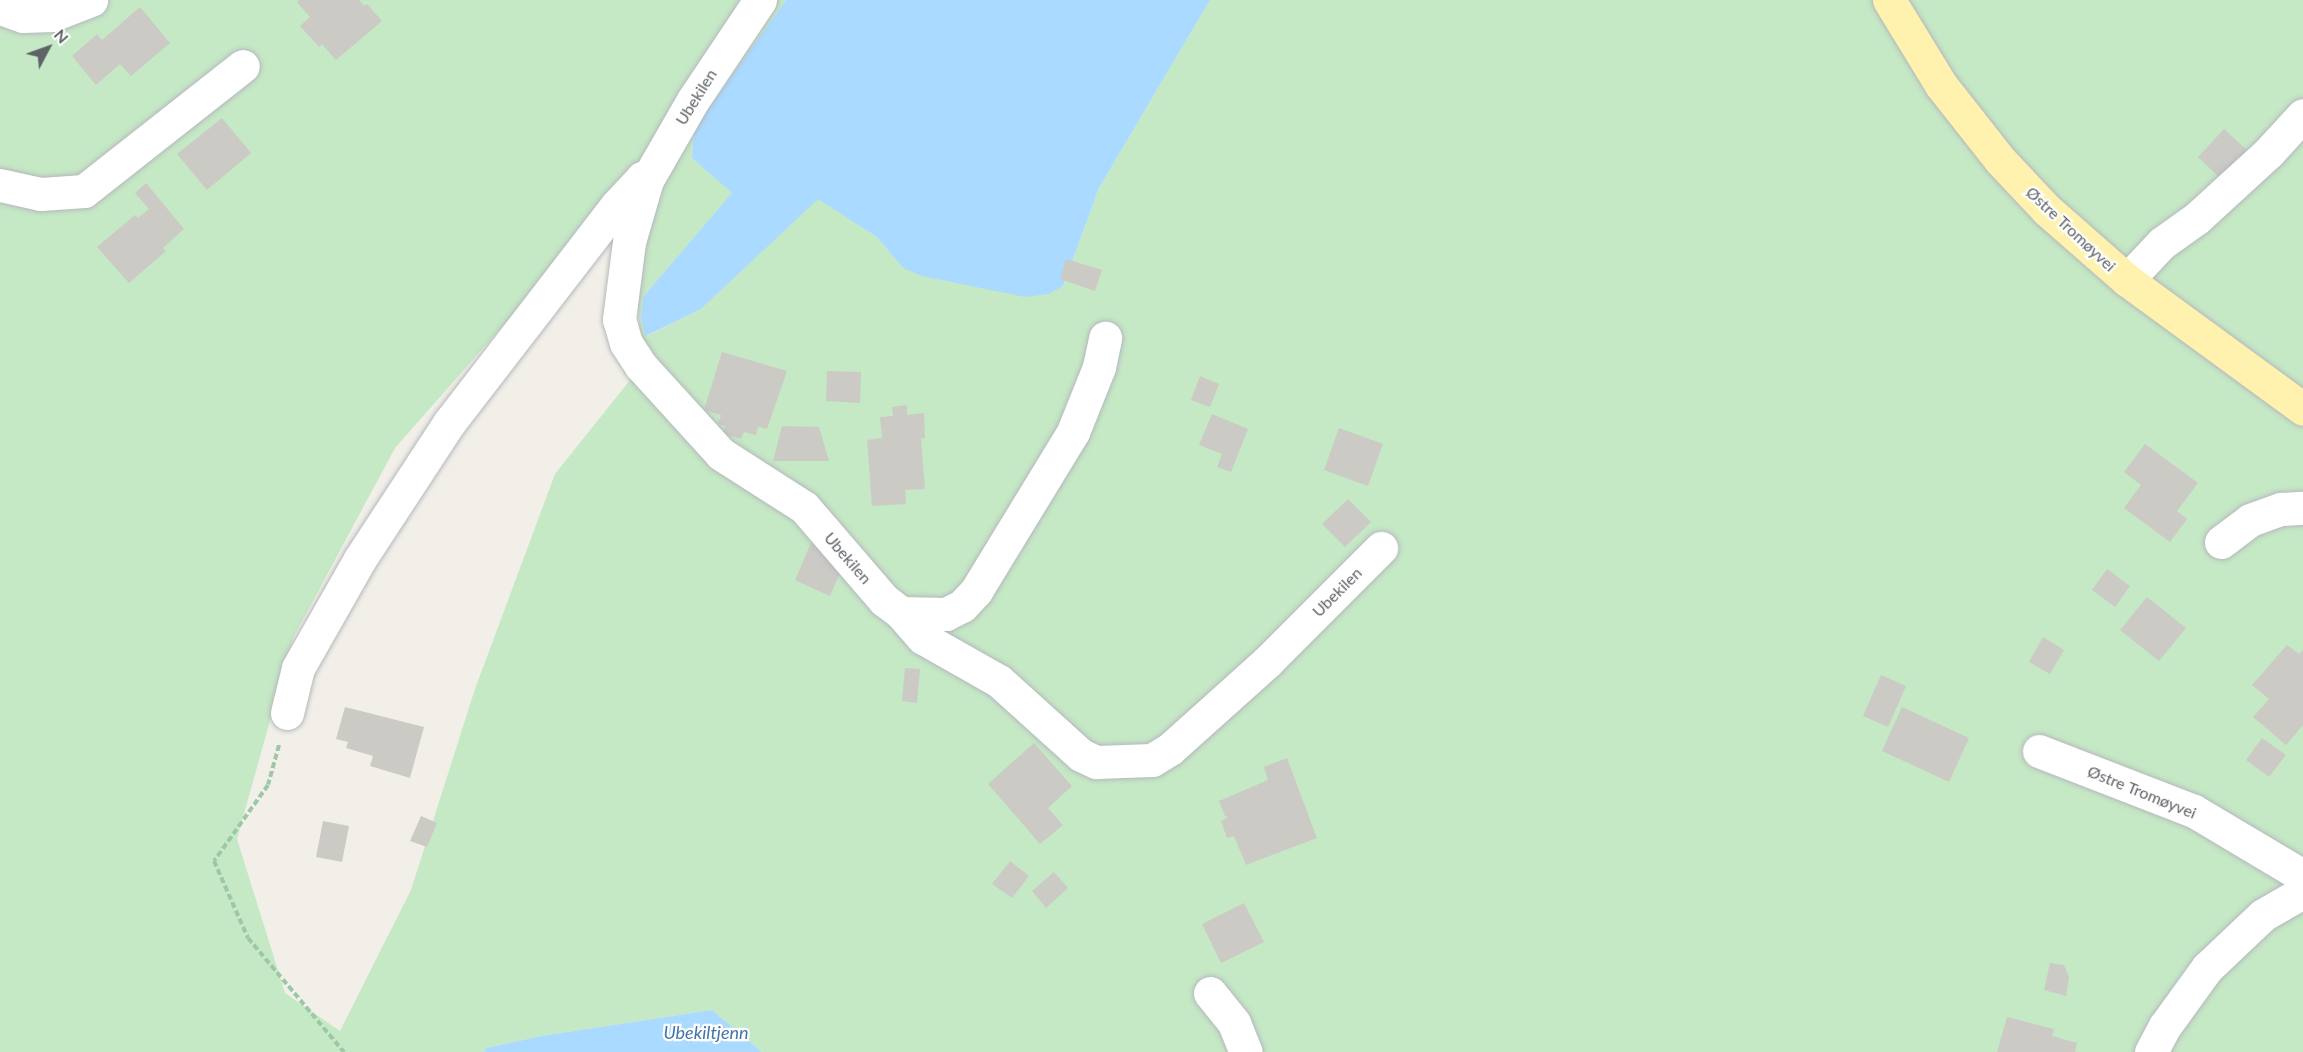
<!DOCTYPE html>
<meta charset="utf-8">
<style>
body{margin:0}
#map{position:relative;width:2303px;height:1052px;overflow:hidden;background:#f1efe8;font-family:Lato,sans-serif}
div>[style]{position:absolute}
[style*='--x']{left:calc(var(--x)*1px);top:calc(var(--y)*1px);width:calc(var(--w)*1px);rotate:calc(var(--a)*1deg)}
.green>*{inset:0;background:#c5e8c5}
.water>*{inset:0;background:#aadaff}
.building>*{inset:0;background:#cccac5}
.path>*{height:4px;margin-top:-2px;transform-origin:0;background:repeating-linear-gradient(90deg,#9cc7a9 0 6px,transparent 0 9px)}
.roads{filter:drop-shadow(0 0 2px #b5b8bc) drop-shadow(0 0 2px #b5b8bc)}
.minor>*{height:33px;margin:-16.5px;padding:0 16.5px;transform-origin:16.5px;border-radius:16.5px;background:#fff}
.major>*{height:33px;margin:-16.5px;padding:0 16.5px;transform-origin:16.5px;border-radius:16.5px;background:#fff2af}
span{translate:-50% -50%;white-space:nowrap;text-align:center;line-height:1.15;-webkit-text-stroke:4.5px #fff;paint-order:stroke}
.street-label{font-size:16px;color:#5f6368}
.water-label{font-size:18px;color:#4174aa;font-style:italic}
.north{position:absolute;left:18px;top:18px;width:60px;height:60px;-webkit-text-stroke:4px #fff;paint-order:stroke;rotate:49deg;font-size:16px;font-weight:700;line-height:24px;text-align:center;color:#5f6368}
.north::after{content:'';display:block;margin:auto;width:21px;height:27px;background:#5f6368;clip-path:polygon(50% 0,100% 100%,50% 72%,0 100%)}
</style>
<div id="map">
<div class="green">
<div style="clip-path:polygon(evenodd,0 0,786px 0,694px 128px,692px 158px,733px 193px,643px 297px,641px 319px,647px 336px,701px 309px,818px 198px,877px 237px,903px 268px,1063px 286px,1099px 188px,1210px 0,2303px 0,2303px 1052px,762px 1052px,712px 1010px,541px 1036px,486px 1048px,484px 1052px,0 1052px,0 0,630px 228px,639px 322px,631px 379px,555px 474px,475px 689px,411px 890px,340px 1031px,285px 993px,237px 839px,293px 638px,395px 448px,537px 287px,630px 228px)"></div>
</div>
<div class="water">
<div style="clip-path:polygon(786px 0,1210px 0,1099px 188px,1063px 286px,1049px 294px,1025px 297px,922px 276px,903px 268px,877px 237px,818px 199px,701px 309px,646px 336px,641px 319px,643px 297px,732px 193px,692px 158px,694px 128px)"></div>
<div style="clip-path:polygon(712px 1010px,762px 1052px,484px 1052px,486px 1048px,541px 1036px)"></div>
</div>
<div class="building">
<div style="clip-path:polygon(299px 0,359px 0,364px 6px,367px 4px,382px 21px,336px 60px,322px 44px,319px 47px,300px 26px,310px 17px,297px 2px)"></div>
<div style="clip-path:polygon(140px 7px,170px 43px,131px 76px,120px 64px,96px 85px,72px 56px,97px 34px,102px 40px)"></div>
<div style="clip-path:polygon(222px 118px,251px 153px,207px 190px,177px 154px)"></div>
<div style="clip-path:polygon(2224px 129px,2253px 156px,2226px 184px,2198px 157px)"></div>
<div style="clip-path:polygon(146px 183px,184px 229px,163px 248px,166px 251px,129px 283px,97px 247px,135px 215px,138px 218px,149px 209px,135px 193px)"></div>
<div style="clip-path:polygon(1066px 259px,1102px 270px,1095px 291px,1060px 279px)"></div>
<div style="clip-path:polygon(722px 352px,787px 371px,767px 429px,758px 427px,756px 435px,744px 432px,741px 439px,723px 434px,725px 426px,718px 424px,721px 415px,704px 410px)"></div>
<div style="clip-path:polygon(827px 371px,861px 372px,860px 403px,826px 401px)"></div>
<div style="clip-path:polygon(1200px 376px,1219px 384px,1210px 407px,1191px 400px)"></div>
<div style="clip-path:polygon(907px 405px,907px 415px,924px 413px,925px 438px,921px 439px,925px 489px,905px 490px,906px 504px,872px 506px,867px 440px,882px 438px,880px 417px,893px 416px,892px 407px)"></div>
<div style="clip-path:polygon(1212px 414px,1248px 429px,1231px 472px,1217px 467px,1222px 454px,1199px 445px)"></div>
<div style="clip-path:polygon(782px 426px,819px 427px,829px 461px,773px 461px)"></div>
<div style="clip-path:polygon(1339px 428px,1383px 444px,1368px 486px,1324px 470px)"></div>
<div style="clip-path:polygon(2145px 444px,2198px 483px,2177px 511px,2187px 519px,2170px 542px,2124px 508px,2141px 485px,2124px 472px)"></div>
<div style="clip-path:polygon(1348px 499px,1371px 522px,1345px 547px,1322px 524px)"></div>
<div style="clip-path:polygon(811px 543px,846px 558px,830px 596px,795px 580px)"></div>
<div style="clip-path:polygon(2107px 569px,2130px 586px,2115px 607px,2092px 590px)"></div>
<div style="clip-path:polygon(2147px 597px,2186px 628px,2159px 661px,2120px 630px)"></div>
<div style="clip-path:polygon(2043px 637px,2064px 650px,2050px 674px,2029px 662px)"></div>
<div style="clip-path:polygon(2287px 645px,2299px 654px,2303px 650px,2303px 725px,2286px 745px,2253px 717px,2269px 699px,2252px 685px)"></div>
<div style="clip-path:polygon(905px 668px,920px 669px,917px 703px,902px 701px)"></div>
<div style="clip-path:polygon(1881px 675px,1906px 686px,1888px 727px,1863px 716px)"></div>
<div style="clip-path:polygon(345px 707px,424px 727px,410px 778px,370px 766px,373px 756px,346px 748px,348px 742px,336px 739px)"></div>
<div style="clip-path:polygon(1902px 707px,1969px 738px,1949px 782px,1882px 751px)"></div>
<div style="clip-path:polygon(2262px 738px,2286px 755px,2269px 777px,2246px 760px)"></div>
<div style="clip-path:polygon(1034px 743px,1072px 786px,1048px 808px,1063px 825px,1040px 844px,988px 784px)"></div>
<div style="clip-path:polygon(1287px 758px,1317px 838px,1246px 865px,1234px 836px,1227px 838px,1221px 821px,1228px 817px,1225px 816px,1219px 801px,1268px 780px,1264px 767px)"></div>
<div style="clip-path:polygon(421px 816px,437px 823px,427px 847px,410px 841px)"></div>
<div style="clip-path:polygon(323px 821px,349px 826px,342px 862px,316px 857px)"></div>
<div style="clip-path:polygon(1010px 861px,1029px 876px,1012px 898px,992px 884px)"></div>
<div style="clip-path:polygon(1054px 872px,1068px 888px,1046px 908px,1032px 891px)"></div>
<div style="clip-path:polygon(1244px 903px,1264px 942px,1221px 963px,1202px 924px)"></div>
<div style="clip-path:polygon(2050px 963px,2064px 965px,2069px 977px,2066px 996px,2044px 990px)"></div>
<div style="clip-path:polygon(2007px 1017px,2054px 1029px,2052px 1036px,2077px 1043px,2075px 1052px,1997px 1052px)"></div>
</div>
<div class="path">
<div style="--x:279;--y:745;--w:41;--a:105.4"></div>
<div style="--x:268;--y:785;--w:93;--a:125.4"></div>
<div style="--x:214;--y:861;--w:84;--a:66.2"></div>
<div style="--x:248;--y:938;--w:149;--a:49.9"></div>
</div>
<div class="roads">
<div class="minor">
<div style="--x:760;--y:0;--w:120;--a:123.8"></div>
<div style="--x:693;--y:100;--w:92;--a:119.9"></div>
<div style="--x:647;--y:180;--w:65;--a:106.2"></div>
<div style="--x:629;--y:242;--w:78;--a:97.4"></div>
<div style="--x:619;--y:319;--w:25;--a:74"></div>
<div style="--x:626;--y:343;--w:27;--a:57"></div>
<div style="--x:641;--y:366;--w:119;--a:47.7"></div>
<div style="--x:721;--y:454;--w:98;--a:32.6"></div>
<div style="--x:804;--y:507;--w:123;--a:49.3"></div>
<div style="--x:884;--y:600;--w:21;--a:37"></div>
<div style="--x:901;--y:613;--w:33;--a:49"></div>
<div style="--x:923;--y:638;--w:87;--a:29.5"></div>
<div style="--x:999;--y:681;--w:110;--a:42.1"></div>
<div style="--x:1081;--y:755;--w:17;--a:25"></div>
<div style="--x:1096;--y:762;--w:56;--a:-2"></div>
<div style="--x:1152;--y:760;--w:21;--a:-31"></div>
<div style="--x:1170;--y:749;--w:132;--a:-41.9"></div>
<div style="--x:1268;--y:661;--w:160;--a:-45"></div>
<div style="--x:0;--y:8;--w:24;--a:19"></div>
<div style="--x:23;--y:16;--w:29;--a:-2"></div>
<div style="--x:52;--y:15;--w:42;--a:-21"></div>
<div style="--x:0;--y:185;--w:42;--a:12.4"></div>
<div style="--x:41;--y:194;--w:43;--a:-4"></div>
<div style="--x:84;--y:191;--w:202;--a:-38.2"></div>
<div style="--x:2127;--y:280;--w:51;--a:-46.6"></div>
<div style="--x:2162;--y:243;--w:43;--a:-35.5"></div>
<div style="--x:2197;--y:218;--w:98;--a:-42.5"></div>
<div style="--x:2269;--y:152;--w:50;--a:-47.4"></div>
<div style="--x:2221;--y:542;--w:36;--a:-37"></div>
<div style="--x:2250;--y:520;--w:33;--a:-20"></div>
<div style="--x:2281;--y:509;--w:22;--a:-3"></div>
<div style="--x:901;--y:613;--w:45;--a:1.3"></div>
<div style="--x:946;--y:614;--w:18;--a:-27"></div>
<div style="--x:962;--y:606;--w:21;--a:-47"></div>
<div style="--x:976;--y:591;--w:186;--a:-58.6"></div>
<div style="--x:1073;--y:432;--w:70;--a:-68.2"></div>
<div style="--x:1099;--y:367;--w:30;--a:-78"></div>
<div style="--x:287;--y:713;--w:46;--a:-76.3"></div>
<div style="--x:298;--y:668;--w:125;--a:-60.4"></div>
<div style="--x:360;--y:559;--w:163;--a:-56.8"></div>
<div style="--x:449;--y:423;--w:275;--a:-52.4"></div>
<div style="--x:617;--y:205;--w:37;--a:-47"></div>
<div style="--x:642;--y:178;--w:5;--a:22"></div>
<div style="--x:2039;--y:751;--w:166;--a:21.2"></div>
<div style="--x:2194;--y:811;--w:127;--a:30.8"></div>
<div style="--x:1210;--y:993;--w:38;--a:51"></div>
<div style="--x:1234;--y:1023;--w:31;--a:68"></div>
<div style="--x:2151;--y:1052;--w:30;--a:-62"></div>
<div style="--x:2165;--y:1026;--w:72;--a:-54.1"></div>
<div style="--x:2207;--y:968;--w:77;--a:-43.4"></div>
<div style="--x:2263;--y:915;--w:46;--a:-29.9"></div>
</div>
<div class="major">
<div style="--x:1889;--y:0;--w:100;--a:58.5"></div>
<div style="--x:1941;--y:85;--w:95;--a:51.8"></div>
<div style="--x:2000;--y:160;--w:69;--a:46.8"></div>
<div style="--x:2047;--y:210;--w:106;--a:41.2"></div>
<div style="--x:2127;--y:280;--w:218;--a:36.2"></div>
</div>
</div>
<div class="street-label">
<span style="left:696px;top:97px;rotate:-58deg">Ubekilen</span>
<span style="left:2071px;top:229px;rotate:43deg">Østre Tromøyvei</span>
<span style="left:848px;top:558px;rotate:49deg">Ubekilen</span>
<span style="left:1337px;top:592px;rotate:-45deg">Ubekilen</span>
<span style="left:2142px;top:792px;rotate:22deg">Østre Tromøyvei</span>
</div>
<div class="water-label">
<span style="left:706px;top:1032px">Ubekiltjenn</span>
</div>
<div class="north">N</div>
</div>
